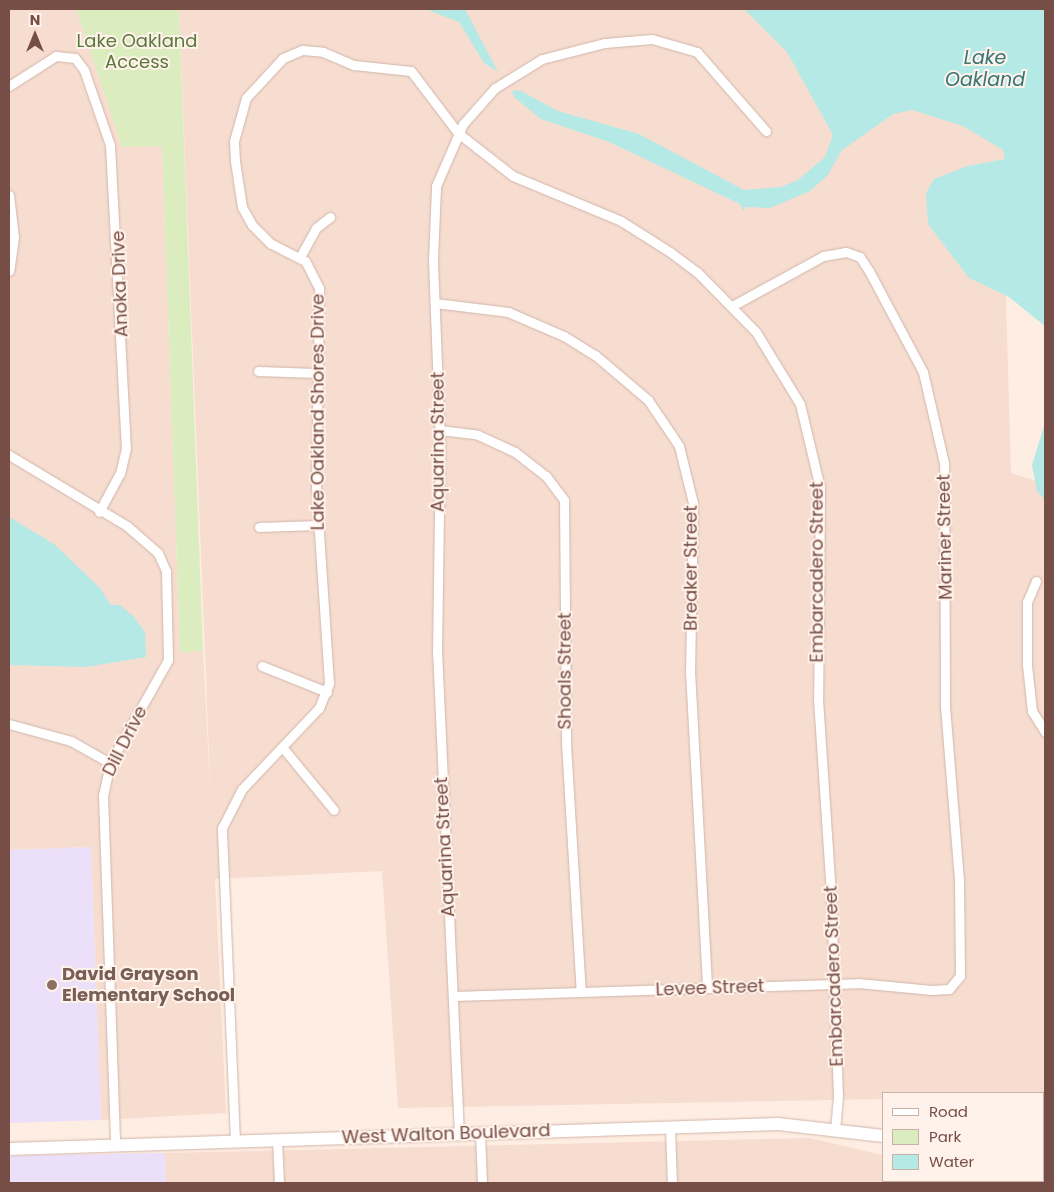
<!DOCTYPE html>
<style>
body{margin:0}
#map{position:relative;width:1054px;height:1192px;overflow:hidden;background:#feede2;font-family:Poppins,sans-serif}
div>[style]{position:absolute}
[style*='--x']{left:calc(var(--x)*1px);top:calc(var(--y)*1px);width:calc(var(--w)*1px);rotate:calc(var(--a)*1deg)}
.residential>*{inset:0;background:#f6ddd0}
.education>*{inset:0;background:#ebdffa}
.green>*{inset:0;background:#dbecbf}
.water>*{inset:0;background:#b5e9e6}
.roads{filter:drop-shadow(0 0 1px #d2b5aa) drop-shadow(0 0 1px #d2b5aa)}
.street>*{height:9px;margin:-4.5px;padding:0 4.5px;transform-origin:4.5px;border-radius:4.5px;background:#fff}
.secondary>*{height:12px;margin:-6px;padding:0 6px;transform-origin:6px;border-radius:6px;background:#fff}
.dots>*{width:14px;height:14px;translate:-50% -50%;box-sizing:border-box;border:2px solid #fff2ea;border-radius:50%}
span{translate:-50% -50%;white-space:nowrap;text-align:center;line-height:1.15;-webkit-text-stroke:4px #fff2ea;paint-order:stroke}
.park-label{font-size:18px;color:#59783b}
.street-label{font-size:18px;color:#774e46}
.education-label{font-size:18px;color:#785e54;font-weight:700}
.left{translate:0 -50%;text-align:left}
.water-label{font-size:19px;color:#367674;font-style:italic}
.frame{position:absolute;inset:0;border:10px solid #774e46;pointer-events:none}
.legend{position:absolute;left:882px;top:1092px;width:162px;height:90px;box-sizing:border-box;background:#fff2ea;border:1px solid #c9b0a8;margin:0;padding:6px 9px;list-style:none;font-size:15px;color:#774e46}
.legend li{display:flex;align-items:center;gap:10px;height:25px}
.legend b{width:25px;border:1px solid #c9b0a8}
.north{position:absolute;left:10px;top:10px;width:50px;height:50px;-webkit-text-stroke:4px #fff2ea;paint-order:stroke;rotate:0deg;font-size:14px;font-weight:700;line-height:20px;text-align:center;color:#774e46}
.north::after{content:'';display:block;margin:auto;width:18px;height:22px;background:#774e46;clip-path:polygon(50% 0,100% 100%,50% 72%,0 100%)}
</style>
<div id="map">
<div class="residential">
<div style="clip-path:polygon(9px 9px,76px 9px,122px 147px,162px 145px,180px 652px,203px 651px,211px 803px,179px 9px,904px 9px,1045px 97px,1004px 232px,1011px 473px,1045px 484px,1045px 1183px,1034px 1181px,1043px 1181px,1043px 1093px,883px 1093px,883px 1099px,398px 1108px,382px 871px,215px 879px,226px 1113px,101px 1120px,91px 847px,9px 850px)"></div>
<div style="clip-path:polygon(810px 1138px,883px 1155px,883px 1181px,953px 1183px,166px 1183px,165px 1153px)"></div>
</div>
<div class="education">
<div style="clip-path:polygon(91px 847px,101px 1120px,9px 1123px,9px 850px)"></div>
<div style="clip-path:polygon(165px 1153px,166px 1183px,9px 1183px,9px 1156px)"></div>
</div>
<div class="green">
<div style="clip-path:polygon(76px 9px,179px 9px,203px 651px,180px 652px,162px 146px,122px 147px)"></div>
</div>
<div class="water">
<div style="clip-path:polygon(425px 9px,465px 9px,498px 72px,484px 63px,459px 22px)"></div>
<div style="clip-path:polygon(744px 9px,1045px 9px,1045px 326px,1009px 297px,969px 278px,928px 224px,926px 193px,934px 179px,968px 166px,1005px 159px,1003px 150px,963px 126px,912px 110px,893px 114px,841px 151px,828px 175px,810px 191px,770px 208px,745px 207px,743px 211px,740px 204px,609px 142px,541px 119px,514px 97px,512px 91px,519px 90px,558px 111px,639px 134px,744px 190px,781px 187px,798px 180px,825px 157px,833px 135px,787px 52px)"></div>
<div style="clip-path:polygon(1045px 423px,1045px 500px,1037px 491px,1032px 465px)"></div>
<div style="clip-path:polygon(9px 517px,54px 544px,100px 588px,111px 605px,120px 605px,133px 616px,145px 632px,146px 657px,86px 667px,9px 665px)"></div>
</div>
<div class="roads">
<div class="street">
<div style="--x:9;--y:86;--w:56;--a:-32.6"></div>
<div style="--x:56;--y:56;--w:19;--a:6"></div>
<div style="--x:75;--y:58;--w:15;--a:53"></div>
<div style="--x:84;--y:70;--w:79;--a:70.9"></div>
<div style="--x:110;--y:145;--w:303;--a:87"></div>
<div style="--x:126;--y:448;--w:26;--a:103"></div>
<div style="--x:120;--y:473;--w:44;--a:118.3"></div>
<div style="--x:9;--y:195;--w:42;--a:83.2"></div>
<div style="--x:14;--y:237;--w:34;--a:98"></div>
<div style="--x:300;--y:257;--w:33;--a:-61"></div>
<div style="--x:316;--y:228;--w:18;--a:-38"></div>
<div style="--x:435;--y:303;--w:74;--a:7"></div>
<div style="--x:508;--y:312;--w:61;--a:23.2"></div>
<div style="--x:564;--y:336;--w:36;--a:32"></div>
<div style="--x:595;--y:355;--w:70;--a:40.3"></div>
<div style="--x:648;--y:400;--w:55;--a:56"></div>
<div style="--x:679;--y:446;--w:59;--a:76.2"></div>
<div style="--x:693;--y:503;--w:168;--a:91"></div>
<div style="--x:690;--y:671;--w:316;--a:86.9"></div>
<div style="--x:258;--y:371;--w:59;--a:1.9"></div>
<div style="--x:440;--y:430;--w:38;--a:7"></div>
<div style="--x:478;--y:435;--w:41;--a:24.7"></div>
<div style="--x:515;--y:452;--w:39;--a:38"></div>
<div style="--x:546;--y:476;--w:30;--a:53"></div>
<div style="--x:564;--y:500;--w:243;--a:89.5"></div>
<div style="--x:566;--y:743;--w:249;--a:86.6"></div>
<div style="--x:9;--y:455;--w:138;--a:31"></div>
<div style="--x:127;--y:526;--w:41;--a:41.1"></div>
<div style="--x:158;--y:553;--w:20;--a:66"></div>
<div style="--x:166;--y:571;--w:89;--a:88.7"></div>
<div style="--x:168;--y:660;--w:118;--a:119.4"></div>
<div style="--x:110;--y:763;--w:33;--a:102"></div>
<div style="--x:103;--y:795;--w:350;--a:88"></div>
<div style="--x:259;--y:527;--w:58;--a:-2"></div>
<div style="--x:1036;--y:581;--w:23;--a:113"></div>
<div style="--x:1027;--y:602;--w:63;--a:90"></div>
<div style="--x:1027;--y:665;--w:46;--a:83.8"></div>
<div style="--x:1032;--y:711;--w:25;--a:58"></div>
<div style="--x:262;--y:666;--w:70;--a:21.8"></div>
<div style="--x:9;--y:724;--w:64;--a:15.3"></div>
<div style="--x:71;--y:741;--w:45;--a:29.4"></div>
<div style="--x:283;--y:748;--w:80;--a:50.6"></div>
<div style="--x:454;--y:996;--w:404;--a:-1.8"></div>
<div style="--x:858;--y:983;--w:74;--a:5.4"></div>
<div style="--x:932;--y:990;--w:17;--a:-3"></div>
<div style="--x:949;--y:989;--w:17;--a:-50"></div>
<div style="--x:960;--y:976;--w:96;--a:-90.6"></div>
<div style="--x:959;--y:880;--w:175;--a:-94.6"></div>
<div style="--x:945;--y:706;--w:243;--a:-90.2"></div>
<div style="--x:944;--y:463;--w:93;--a:-103"></div>
<div style="--x:923;--y:372;--w:115;--a:-118.1"></div>
<div style="--x:869;--y:271;--w:17;--a:-123"></div>
<div style="--x:860;--y:257;--w:15;--a:-160"></div>
<div style="--x:846;--y:252;--w:23;--a:170"></div>
<div style="--x:823;--y:256;--w:104;--a:151.2"></div>
<div style="--x:670;--y:1127;--w:56;--a:88"></div>
<div style="--x:480;--y:1133;--w:50;--a:87.7"></div>
<div style="--x:459;--y:1134;--w:480;--a:-92.6"></div>
<div style="--x:437;--y:655;--w:212;--a:-89.2"></div>
<div style="--x:440;--y:443;--w:184;--a:-92.2"></div>
<div style="--x:433;--y:259;--w:73;--a:-87.6"></div>
<div style="--x:436;--y:186;--w:68;--a:-66.5"></div>
<div style="--x:463;--y:124;--w:48;--a:-48.4"></div>
<div style="--x:495;--y:88;--w:55;--a:-31.7"></div>
<div style="--x:542;--y:59;--w:65;--a:-14.3"></div>
<div style="--x:605;--y:43;--w:47;--a:-4.9"></div>
<div style="--x:652;--y:39;--w:47;--a:16.1"></div>
<div style="--x:697;--y:52;--w:105;--a:48.9"></div>
<div style="--x:277;--y:1140;--w:43;--a:87.3"></div>
<div style="--x:235;--y:1141;--w:313;--a:-92.4"></div>
<div style="--x:222;--y:828;--w:44;--a:-62.9"></div>
<div style="--x:242;--y:789;--w:112;--a:-46.5"></div>
<div style="--x:319;--y:708;--w:27;--a:-68"></div>
<div style="--x:329;--y:683;--w:196;--a:-93.8"></div>
<div style="--x:316;--y:487;--w:199;--a:-89.1"></div>
<div style="--x:319;--y:288;--w:30;--a:-117"></div>
<div style="--x:305;--y:261;--w:38;--a:-153"></div>
<div style="--x:271;--y:244;--w:27;--a:-135"></div>
<div style="--x:252;--y:225;--w:21;--a:-119"></div>
<div style="--x:242;--y:207;--w:47;--a:-98.7"></div>
<div style="--x:235;--y:161;--w:20;--a:-93"></div>
<div style="--x:234;--y:141;--w:45;--a:-74.4"></div>
<div style="--x:246;--y:98;--w:54;--a:-47.2"></div>
<div style="--x:283;--y:58;--w:21;--a:-23"></div>
<div style="--x:302;--y:50;--w:21;--a:5"></div>
<div style="--x:323;--y:52;--w:34;--a:23"></div>
<div style="--x:354;--y:65;--w:57;--a:6"></div>
<div style="--x:411;--y:71;--w:78;--a:52.8"></div>
<div style="--x:458;--y:133;--w:70;--a:38"></div>
<div style="--x:513;--y:176;--w:117;--a:22.6"></div>
<div style="--x:621;--y:221;--w:58;--a:32.3"></div>
<div style="--x:670;--y:252;--w:34;--a:37"></div>
<div style="--x:697;--y:272;--w:84;--a:45.5"></div>
<div style="--x:756;--y:332;--w:84;--a:58.6"></div>
<div style="--x:800;--y:404;--w:86;--a:76.6"></div>
<div style="--x:820;--y:488;--w:211;--a:90.5"></div>
<div style="--x:818;--y:699;--w:197;--a:86.2"></div>
<div style="--x:831;--y:896;--w:200;--a:88"></div>
<div style="--x:838;--y:1096;--w:32;--a:95"></div>
</div>
<div class="secondary">
<div style="--x:9;--y:1149;--w:769;--a:-1.86"></div>
<div style="--x:778;--y:1124;--w:106;--a:6.5"></div>
<div style="--x:978;--y:1181;--w:4;--a:27"></div>
</div>
</div>
<div class="dots">
<div style="left:52px;top:985px;background:#8d6e63"></div>
</div>
<div class="park-label">
<span style="left:137px;top:52px">Lake Oakland<br>Access</span>
</div>
<div class="street-label">
<span style="left:120px;top:284px;rotate:-92deg">Anoka Drive</span>
<span style="left:318px;top:412px;rotate:-90deg">Lake Oakland Shores Drive</span>
<span style="left:438px;top:442px;rotate:-90deg">Aquarina Street</span>
<span style="left:945px;top:537px;rotate:-91deg">Mariner Street</span>
<span style="left:691px;top:568px;rotate:-90deg">Breaker Street</span>
<span style="left:817px;top:572px;rotate:-90deg">Embarcadero Street</span>
<span style="left:565px;top:671px;rotate:-90deg">Shoals Street</span>
<span style="left:125px;top:741px;rotate:-63deg">Dill Drive</span>
<span style="left:445px;top:847px;rotate:-93deg">Aquarina Street</span>
<span style="left:834px;top:976px;rotate:-92deg">Embarcadero Street</span>
<span style="left:710px;top:988px;rotate:-2deg">Levee Street</span>
<span style="left:446px;top:1134px;rotate:-2deg">West Walton Boulevard</span>
</div>
<div class="education-label">
<span class="left" style="left:62px;top:985px">David Grayson<br>Elementary School</span>
</div>
<div class="water-label">
<span style="left:985px;top:69px">Lake<br>Oakland</span>
</div>
<div class="frame"></div>
<ul class="legend">
<li><b style="height:6px;background:#fff"></b>Road</li>
<li><b style="height:14px;background:#dbecbf"></b>Park</li>
<li><b style="height:14px;background:#b5e9e6"></b>Water</li>
</ul>
<div class="north">N</div>
</div>
